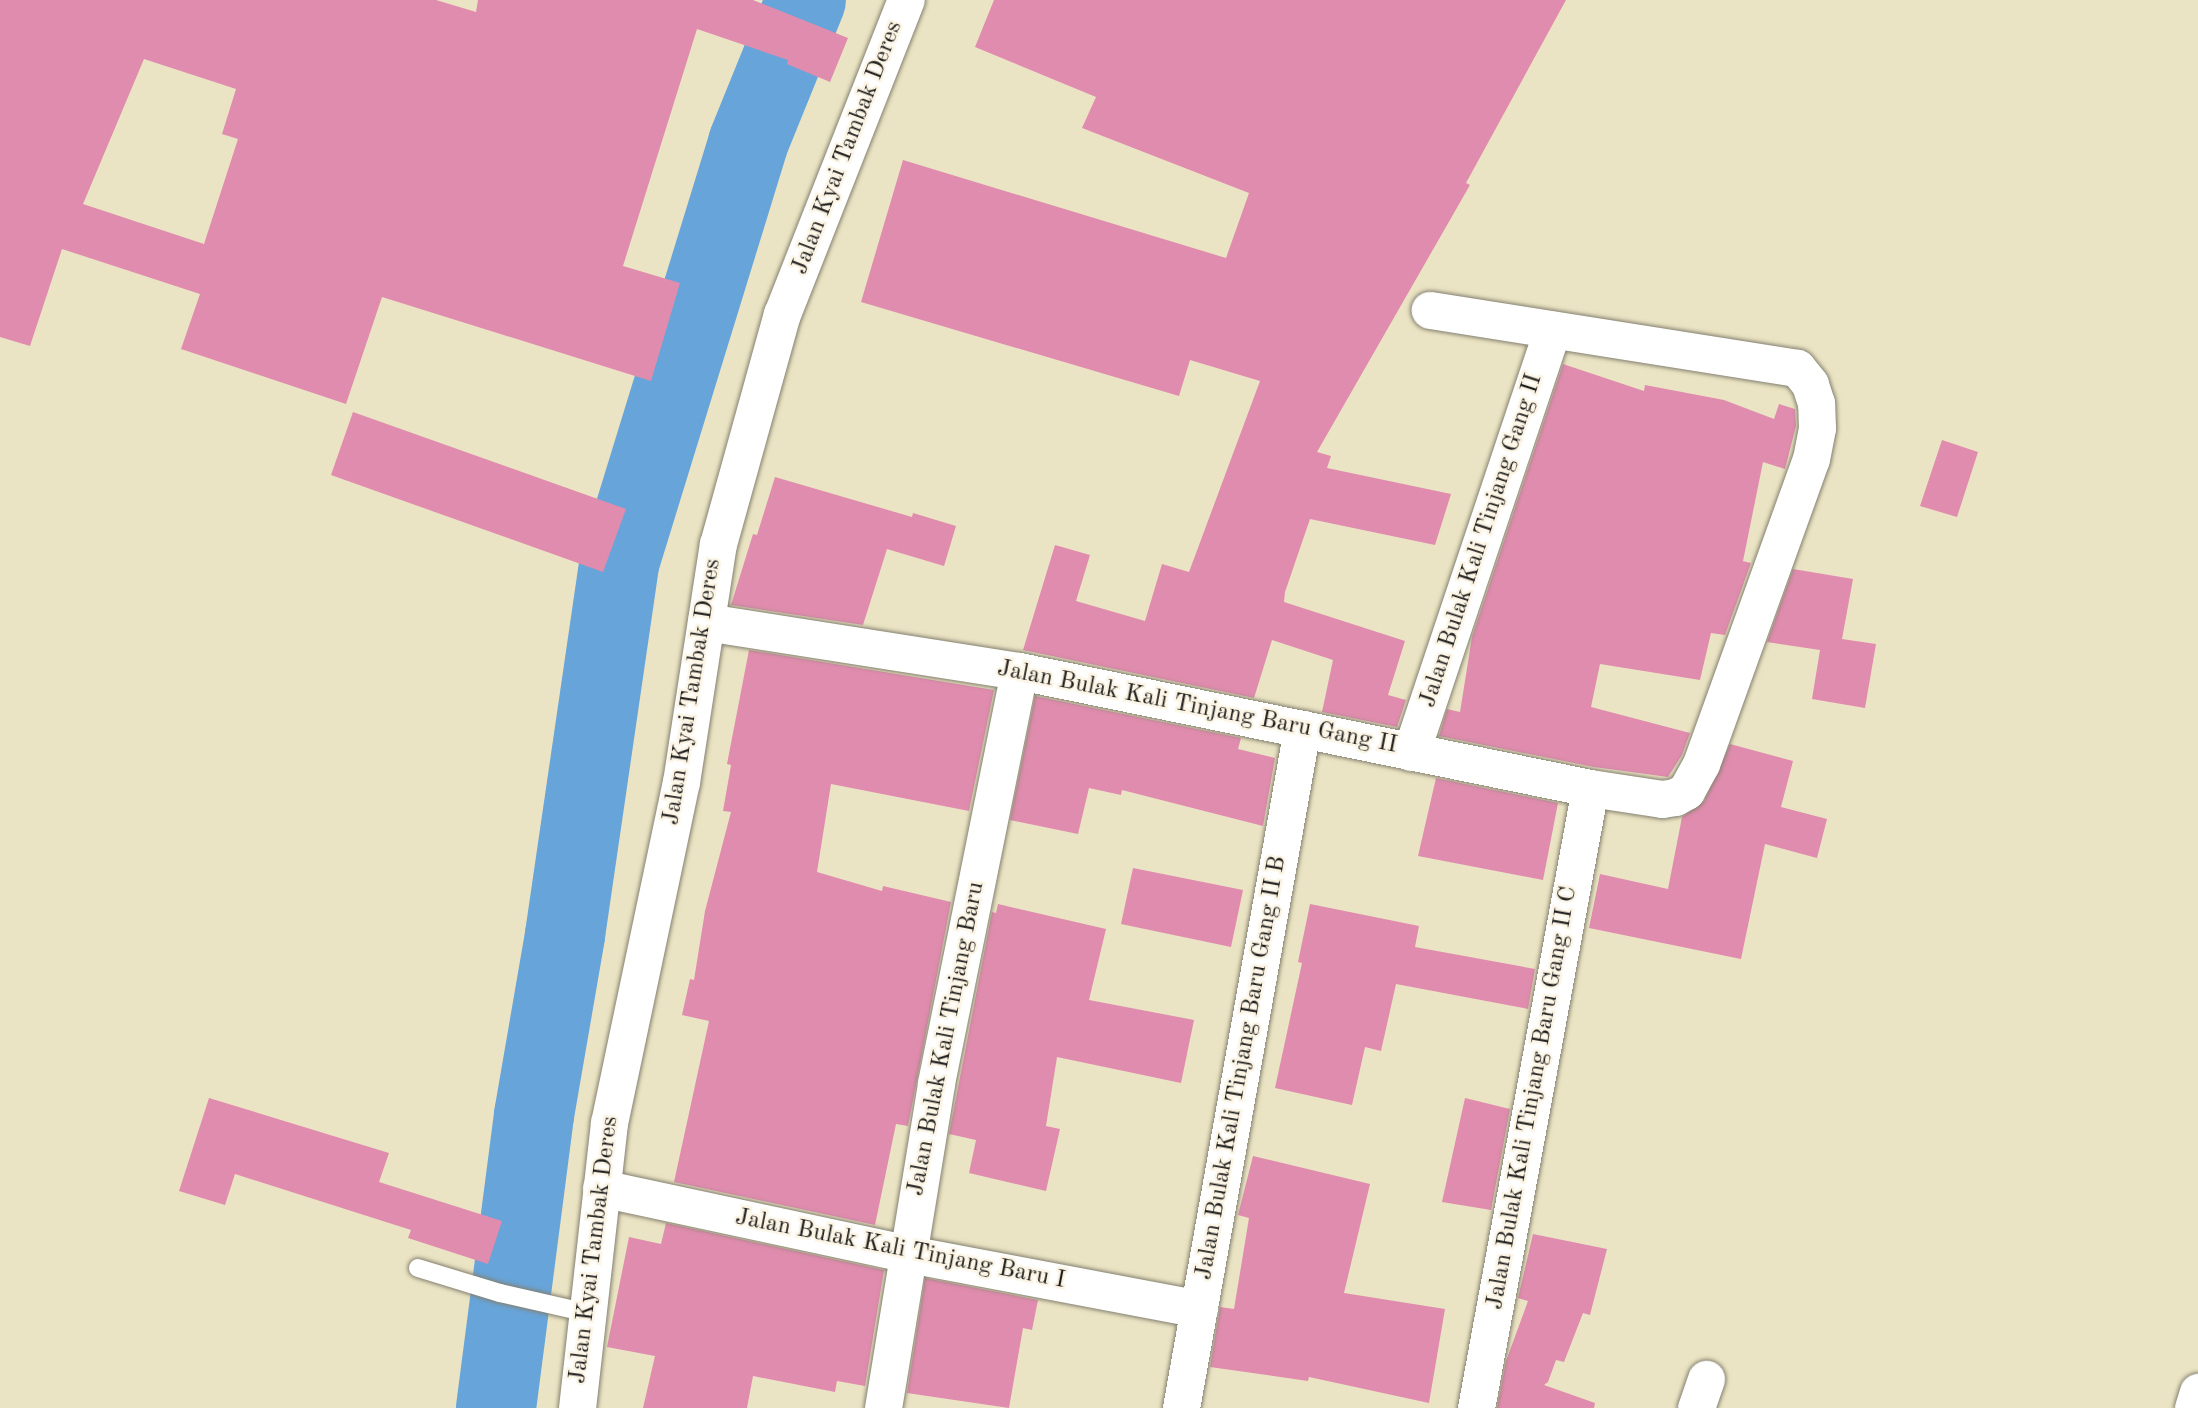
<!DOCTYPE html>
<style>
body{margin:0}
#map{position:relative;width:2198px;height:1408px;overflow:hidden;background:#ebe4c4;font-family:"Old Standard TT",serif}
div>[style]{position:absolute}
[style*='--x']{left:calc(var(--x)*1px);top:calc(var(--y)*1px);width:calc(var(--w)*1px);rotate:calc(var(--a)*1deg)}
.river>*{height:80px;margin:-40px;padding:0 40px;transform-origin:40px;border-radius:40px;background:#67a4d9}
.building>*{inset:0;background:#e08cae}
.roads{filter:drop-shadow(0 0 2px #848070) drop-shadow(0 0 2px #848070)}
.service>*{height:18px;margin:-9px;padding:0 9px;transform-origin:9px;border-radius:9px;background:#fff}
.minor>*{height:37px;margin:-18.5px;padding:0 18.5px;transform-origin:18.5px;border-radius:18.5px;background:#fff}
span{translate:-50% -50%;white-space:nowrap;text-align:center;line-height:1.15;-webkit-text-stroke:5px #fcf5e5;paint-order:stroke}
.street-label{font-size:24px;color:#1c1c1c}
</style>
<div id="map">
<div class="river">
<div style="--x:496;--y:1408;--w:295;--a:-82.6"></div>
<div style="--x:534;--y:1115;--w:183;--a:-80.2"></div>
<div style="--x:565;--y:935;--w:379;--a:-81.7"></div>
<div style="--x:620;--y:560;--w:436;--a:-72.9"></div>
<div style="--x:748;--y:143;--w:154;--a:-67.9"></div>
</div>
<div class="building">
<div style="clip-path:polygon(evenodd,0 0,436px 0,476px 12px,478px 0,753px 0,848px 38px,830px 82px,787px 64px,788px 60px,697px 29px,623px 266px,680px 283px,651px 381px,382px 297px,346px 404px,181px 349px,200px 294px,62px 249px,30px 346px,0 337px,0 0,144px 59px,236px 89px,222px 134px,238px 139px,204px 244px,83px 204px,144px 59px)"></div>
<div style="clip-path:polygon(994px 0,1566px 0,1466px 183px,1470px 185px,1317px 452px,1331px 456px,1327px 468px,1451px 494px,1435px 545px,1310px 519px,1285px 592px,1284px 602px,1405px 641px,1388px 695px,1406px 700px,1397px 727px,1322px 712px,1333px 660px,1272px 640px,1254px 698px,1023px 650px,1055px 545px,1090px 555px,1076px 601px,1145px 621px,1162px 564px,1189px 572px,1260px 381px,1190px 360px,1179px 396px,861px 302px,903px 160px,1226px 258px,1249px 193px,1082px 128px,1096px 97px,975px 47px)"></div>
<div style="clip-path:polygon(1563px 364px,1644px 391px,1645px 385px,1724px 400px,1774px 419px,1779px 404px,1795px 409px,1796px 426px,1785px 469px,1763px 462px,1743px 561px,1751px 563px,1725px 635px,1711px 633px,1700px 680px,1600px 664px,1591px 707px,1690px 733px,1682px 755px,1668px 777px,1594px 767px,1439px 736px,1447px 709px,1460px 712px,1472px 637px)"></div>
<div style="clip-path:polygon(353px 412px,626px 509px,603px 572px,331px 475px)"></div>
<div style="clip-path:polygon(1942px 440px,1978px 452px,1957px 517px,1920px 506px)"></div>
<div style="clip-path:polygon(775px 477px,912px 517px,913px 513px,956px 526px,944px 566px,887px 549px,863px 625px,731px 605px,753px 534px,757px 535px)"></div>
<div style="clip-path:polygon(1793px 569px,1853px 579px,1842px 639px,1876px 644px,1865px 708px,1812px 699px,1820px 650px,1767px 642px)"></div>
<div style="clip-path:polygon(749px 650px,994px 690px,969px 811px,831px 784px,817px 872px,882px 891px,883px 886px,951px 902px,908px 1126px,896px 1124px,875px 1225px,674px 1182px,709px 1021px,682px 1015px,690px 979px,694px 980px,705px 911px,731px 812px,723px 811px,731px 765px,727px 764px)"></div>
<div style="clip-path:polygon(1035px 696px,1241px 738px,1238px 749px,1275px 758px,1263px 826px,1122px 790px,1121px 795px,1089px 788px,1078px 834px,1010px 820px)"></div>
<div style="clip-path:polygon(1730px 744px,1793px 761px,1781px 807px,1827px 819px,1817px 858px,1765px 844px,1741px 959px,1589px 928px,1600px 874px,1668px 889px,1682px 817px,1704px 801px)"></div>
<div style="clip-path:polygon(1436px 778px,1558px 803px,1543px 880px,1418px 856px)"></div>
<div style="clip-path:polygon(1133px 868px,1243px 890px,1231px 947px,1121px 924px)"></div>
<div style="clip-path:polygon(998px 904px,1106px 929px,1089px 1000px,1194px 1020px,1181px 1083px,1057px 1057px,1046px 1126px,1060px 1129px,1046px 1191px,969px 1173px,976px 1140px,949px 1134px,992px 912px,996px 913px)"></div>
<div style="clip-path:polygon(1310px 904px,1419px 926px,1415px 947px,1535px 969px,1528px 1009px,1396px 984px,1381px 1051px,1365px 1047px,1352px 1105px,1275px 1088px,1302px 963px,1298px 962px)"></div>
<div style="clip-path:polygon(209px 1098px,389px 1153px,379px 1182px,502px 1221px,488px 1264px,408px 1238px,411px 1230px,235px 1174px,225px 1205px,179px 1191px)"></div>
<div style="clip-path:polygon(1465px 1098px,1510px 1109px,1491px 1210px,1442px 1202px)"></div>
<div style="clip-path:polygon(1253px 1156px,1370px 1184px,1344px 1293px,1445px 1309px,1429px 1403px,1309px 1377px,1308px 1381px,1210px 1367px,1220px 1307px,1234px 1309px,1249px 1218px,1238px 1215px)"></div>
<div style="clip-path:polygon(666px 1223px,884px 1270px,865px 1386px,837px 1381px,835px 1392px,753px 1376px,747px 1408px,643px 1408px,655px 1356px,607px 1347px,629px 1237px,661px 1244px)"></div>
<div style="clip-path:polygon(1533px 1234px,1607px 1249px,1590px 1315px,1583px 1313px,1564px 1362px,1556px 1360px,1548px 1382px,1544px 1385px,1595px 1403px,1594px 1408px,1497px 1408px,1506px 1361px,1528px 1301px,1518px 1298px)"></div>
<div style="clip-path:polygon(925px 1278px,1038px 1300px,1032px 1330px,1023px 1328px,1009px 1408px,907px 1393px)"></div>
</div>
<div class="roads">
<div class="service">
<div style="--x:418;--y:1268;--w:86;--a:17"></div>
<div style="--x:500;--y:1293;--w:90;--a:12.8"></div>
</div>
<div class="minor">
<div style="--x:706;--y:622;--w:317;--a:8.9"></div>
<div style="--x:1019;--y:671;--w:583;--a:11.58"></div>
<div style="--x:1590;--y:788;--w:73;--a:8.7"></div>
<div style="--x:1662;--y:799;--w:13;--a:-9"></div>
<div style="--x:1675;--y:797;--w:13;--a:-29"></div>
<div style="--x:1686;--y:791;--w:31;--a:-61"></div>
<div style="--x:1701;--y:764;--w:324;--a:-70.2"></div>
<div style="--x:1811;--y:459;--w:32;--a:-79"></div>
<div style="--x:1817;--y:428;--w:25;--a:-92"></div>
<div style="--x:1816;--y:403;--w:20;--a:-108"></div>
<div style="--x:1810;--y:384;--w:21;--a:-129"></div>
<div style="--x:1797;--y:368;--w:372;--a:-171"></div>
<div style="--x:1411;--y:752;--w:445;--a:-71.5"></div>
<div style="--x:601;--y:1188;--w:315;--a:12.1"></div>
<div style="--x:909;--y:1254;--w:295;--a:10.7"></div>
<div style="--x:577;--y:1408;--w:287;--a:-83.6"></div>
<div style="--x:609;--y:1123;--w:349;--a:-78.1"></div>
<div style="--x:681;--y:782;--w:241;--a:-81.2"></div>
<div style="--x:718;--y:544;--w:239;--a:-74.5"></div>
<div style="--x:782;--y:314;--w:338;--a:-68.5"></div>
<div style="--x:883;--y:1408;--w:329;--a:-80.7"></div>
<div style="--x:936;--y:1083;--w:420;--a:-78.6"></div>
<div style="--x:1181;--y:1408;--w:690;--a:-79.9"></div>
<div style="--x:1476;--y:1408;--w:630;--a:-79.58"></div>
<div style="--x:1696;--y:1408;--w:31;--a:-71"></div>
<div style="--x:2193;--y:1408;--w:17;--a:-73"></div>
</div>
</div>
<div class="street-label">
<span style="left:848px;top:148px;rotate:-69deg">Jalan Kyai Tambak Deres</span>
<span style="left:1482px;top:541px;rotate:-72deg">Jalan Bulak Kali Tinjang Gang II</span>
<span style="left:693px;top:692px;rotate:-81deg">Jalan Kyai Tambak Deres</span>
<span style="left:1197px;top:708px;rotate:11deg">Jalan Bulak Kali Tinjang Baru Gang II</span>
<span style="left:947px;top:1039px;rotate:-79deg">Jalan Bulak Kali Tinjang Baru</span>
<span style="left:1242px;top:1068px;rotate:-80deg">Jalan Bulak Kali Tinjang Baru Gang II B</span>
<span style="left:1533px;top:1098px;rotate:-80deg">Jalan Bulak Kali Tinjang Baru Gang II C</span>
<span style="left:595px;top:1250px;rotate:-83deg">Jalan Kyai Tambak Deres</span>
<span style="left:900px;top:1250px;rotate:11deg">Jalan Bulak Kali Tinjang Baru I</span>
</div>
</div>
